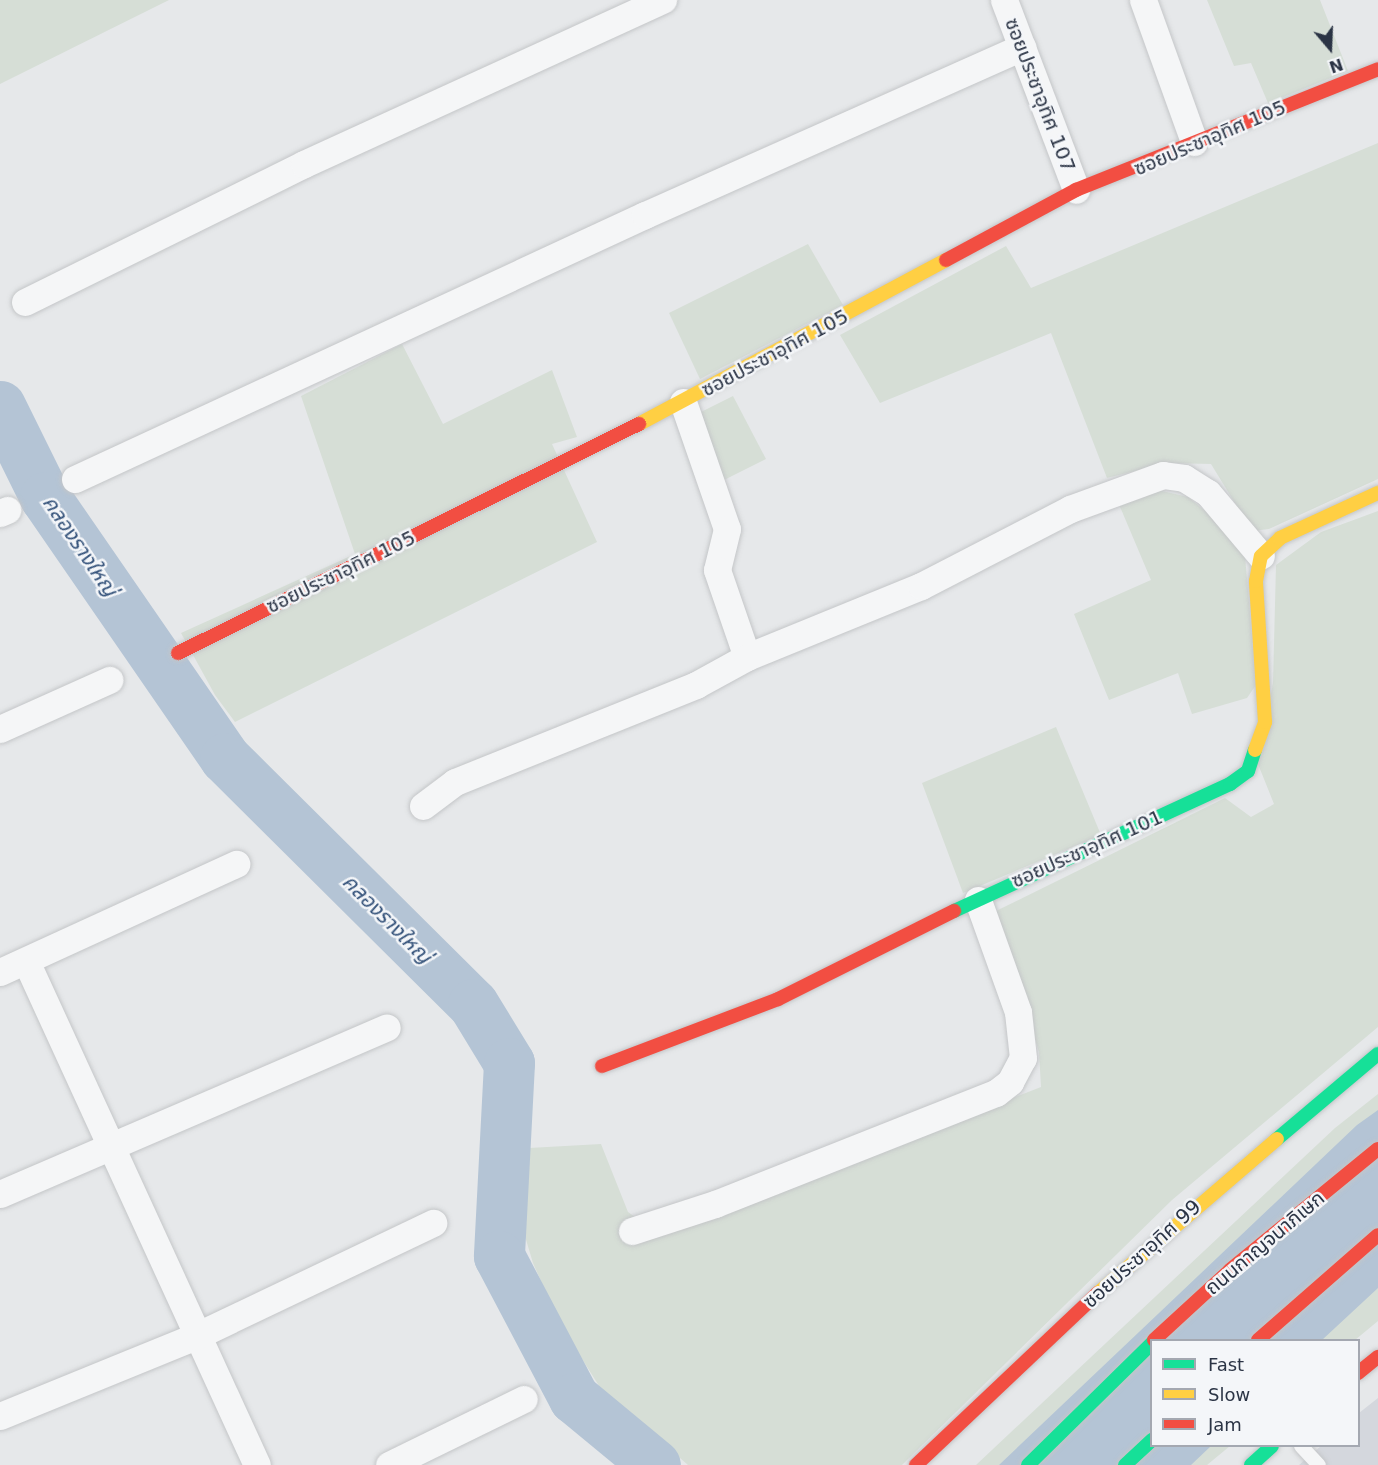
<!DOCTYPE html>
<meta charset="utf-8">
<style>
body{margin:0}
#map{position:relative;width:1378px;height:1465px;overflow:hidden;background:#e6e8ea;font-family:"DejaVu Sans","Noto Sans Thai",sans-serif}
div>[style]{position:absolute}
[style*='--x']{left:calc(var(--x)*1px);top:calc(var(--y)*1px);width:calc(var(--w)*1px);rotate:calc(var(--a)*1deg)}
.built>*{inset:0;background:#d4d7dd}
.green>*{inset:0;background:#d6ded6}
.water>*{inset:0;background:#b4c4d5}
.river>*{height:51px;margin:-25.5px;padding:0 25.5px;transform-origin:25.5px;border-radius:25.5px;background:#b4c4d5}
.roads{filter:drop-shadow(0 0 2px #c4c6c8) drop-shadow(0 0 2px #c4c6c8)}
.lane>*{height:14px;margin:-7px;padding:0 7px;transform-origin:7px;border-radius:7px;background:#f5f6f7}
.street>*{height:27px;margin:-13.5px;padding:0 13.5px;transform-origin:13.5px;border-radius:13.5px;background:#f5f6f7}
.fast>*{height:14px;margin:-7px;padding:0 7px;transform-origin:7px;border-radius:7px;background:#16e098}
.slow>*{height:14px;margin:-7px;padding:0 7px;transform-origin:7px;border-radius:7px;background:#ffcf43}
.jam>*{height:14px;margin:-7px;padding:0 7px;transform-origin:7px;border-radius:7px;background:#f24e42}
span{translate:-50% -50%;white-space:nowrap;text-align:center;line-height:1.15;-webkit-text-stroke:5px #f4f6f9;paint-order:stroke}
.street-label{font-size:20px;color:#2b3445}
.water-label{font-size:21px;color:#34527a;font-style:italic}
.legend{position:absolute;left:1150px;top:1339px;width:210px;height:108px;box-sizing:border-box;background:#f4f6f9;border:2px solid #a4a8b1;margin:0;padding:8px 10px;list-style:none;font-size:18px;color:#2b3445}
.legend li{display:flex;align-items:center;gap:12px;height:30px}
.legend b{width:30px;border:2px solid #a4a8b1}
.north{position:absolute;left:1300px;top:18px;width:60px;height:60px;-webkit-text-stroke:4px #f4f6f9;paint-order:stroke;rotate:161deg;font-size:16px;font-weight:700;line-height:24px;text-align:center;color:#2b3445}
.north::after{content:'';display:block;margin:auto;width:21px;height:27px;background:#2b3445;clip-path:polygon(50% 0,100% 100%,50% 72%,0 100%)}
</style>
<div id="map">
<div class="built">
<div style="clip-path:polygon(1378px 1398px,1378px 1465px,1299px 1465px,1321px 1446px,1358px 1446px,1359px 1413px)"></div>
</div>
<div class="green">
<div style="clip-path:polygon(0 0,169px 0,0 84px)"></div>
<div style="clip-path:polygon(1207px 0,1320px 0,1348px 71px,1268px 103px,1251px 63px,1234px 66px)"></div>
<div style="clip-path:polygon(1378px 143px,1378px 479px,1269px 529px,1252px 531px,1211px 464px,1167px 463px,1107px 478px,1051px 333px,880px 403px,840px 335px,1006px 246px,1031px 288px)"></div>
<div style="clip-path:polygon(808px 244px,843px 305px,700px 379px,669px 313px)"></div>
<div style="clip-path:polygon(402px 344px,443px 424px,552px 370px,577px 437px,552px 444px,597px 542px,235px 722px,215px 695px,181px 633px,355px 554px,301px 396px)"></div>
<div style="clip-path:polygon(733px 396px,766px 459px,722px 481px,695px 415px)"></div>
<div style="clip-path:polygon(1149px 488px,1188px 497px,1217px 521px,1245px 556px,1256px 685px,1247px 698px,1192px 714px,1178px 673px,1109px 700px,1074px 614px,1151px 580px,1118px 502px)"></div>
<div style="clip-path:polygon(1378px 511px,1378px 1027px,1172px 1200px,902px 1465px,688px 1465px,601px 1389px,560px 1324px,533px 1263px,521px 1223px,529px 1148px,601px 1144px,628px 1212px,661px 1236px,1041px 1087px,1039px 1052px,996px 911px,1225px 798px,1251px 817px,1274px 804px,1258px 764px,1273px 683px,1276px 565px,1321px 532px)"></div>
<div style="clip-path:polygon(1056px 727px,1101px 835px,963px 893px,922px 783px)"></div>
<div style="clip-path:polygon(1378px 1094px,1378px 1321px,1355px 1340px,1152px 1340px,1152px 1446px,1230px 1446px,1207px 1465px,976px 1465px,1335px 1128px)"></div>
</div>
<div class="water">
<div style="clip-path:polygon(1378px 1110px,1378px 1288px,1322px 1340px,1152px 1340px,1152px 1446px,1211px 1446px,1191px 1465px,999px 1465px,1357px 1125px)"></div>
</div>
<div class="river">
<div style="--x:0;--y:406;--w:102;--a:63.7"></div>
<div style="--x:45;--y:497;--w:317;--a:55.4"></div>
<div style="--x:225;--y:758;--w:349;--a:44.8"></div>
<div style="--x:473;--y:1004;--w:69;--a:58.6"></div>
<div style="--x:509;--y:1063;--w:193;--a:93"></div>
<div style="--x:499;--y:1256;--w:161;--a:62.2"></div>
<div style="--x:574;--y:1398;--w:105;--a:39.6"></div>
</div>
<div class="roads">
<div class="lane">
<div style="--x:1301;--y:1446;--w:26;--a:47"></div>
</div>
<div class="street">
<div style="--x:1004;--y:0;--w:203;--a:69.2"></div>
<div style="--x:1143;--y:0;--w:151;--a:70.2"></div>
<div style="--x:25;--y:302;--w:311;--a:-26.3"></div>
<div style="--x:304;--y:164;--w:395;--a:-24.6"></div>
<div style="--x:683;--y:402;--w:134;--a:70.9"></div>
<div style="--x:727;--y:529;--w:42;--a:103.7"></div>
<div style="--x:717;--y:570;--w:92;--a:71"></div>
<div style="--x:75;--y:479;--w:628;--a:-24.85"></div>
<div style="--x:645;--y:215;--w:413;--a:-24"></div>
<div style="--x:0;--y:513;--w:8;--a:-23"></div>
<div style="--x:0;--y:729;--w:120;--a:-24.2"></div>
<div style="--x:423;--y:806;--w:40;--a:-37"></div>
<div style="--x:455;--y:782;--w:260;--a:-21.9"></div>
<div style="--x:696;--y:685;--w:58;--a:-28.8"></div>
<div style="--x:747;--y:657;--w:188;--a:-22.2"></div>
<div style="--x:921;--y:586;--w:168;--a:-27.3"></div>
<div style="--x:1070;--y:509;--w:99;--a:-20.1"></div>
<div style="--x:1163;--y:475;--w:21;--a:8"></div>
<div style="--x:1184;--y:478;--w:28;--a:32"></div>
<div style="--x:1208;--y:493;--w:82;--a:49.9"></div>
<div style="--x:26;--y:961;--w:554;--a:65.38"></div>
<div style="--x:0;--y:972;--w:260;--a:-24.6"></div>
<div style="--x:0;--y:1194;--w:421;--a:-23.3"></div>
<div style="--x:632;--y:1231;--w:87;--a:-18"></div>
<div style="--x:715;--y:1204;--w:302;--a:-21.6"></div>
<div style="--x:996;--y:1093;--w:18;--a:-38"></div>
<div style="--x:1010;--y:1082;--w:27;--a:-62"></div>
<div style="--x:1023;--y:1058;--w:46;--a:-96.2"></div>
<div style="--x:1018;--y:1012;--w:119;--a:-109.7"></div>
<div style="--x:0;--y:1416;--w:212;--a:-22.2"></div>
<div style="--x:196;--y:1336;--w:263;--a:-25.5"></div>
<div style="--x:389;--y:1465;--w:150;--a:-26.1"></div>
</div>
<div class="fast">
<div style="--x:954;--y:911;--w:304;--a:-24.7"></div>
<div style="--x:1230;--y:784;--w:22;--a:-36"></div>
<div style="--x:1248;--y:771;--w:22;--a:-72"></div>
<div style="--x:1277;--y:1139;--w:132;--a:-40.1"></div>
<div style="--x:1028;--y:1465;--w:174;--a:-44.5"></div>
<div style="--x:1125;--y:1465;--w:37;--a:-43"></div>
<div style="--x:1251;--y:1465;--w:28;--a:-42"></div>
</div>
<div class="slow">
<div style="--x:639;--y:424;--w:348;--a:-28.1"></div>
<div style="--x:1255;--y:750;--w:30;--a:-70"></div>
<div style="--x:1265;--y:722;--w:141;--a:-93.7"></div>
<div style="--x:1256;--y:581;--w:25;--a:-79"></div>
<div style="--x:1261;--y:556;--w:26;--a:-43"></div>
<div style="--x:1280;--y:538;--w:108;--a:-24.7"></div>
<div style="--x:1098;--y:1293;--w:236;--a:-40.7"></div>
</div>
<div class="jam">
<div style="--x:946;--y:260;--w:148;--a:-28.3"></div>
<div style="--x:1076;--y:190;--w:325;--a:-21.8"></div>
<div style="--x:178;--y:653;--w:515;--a:-26.42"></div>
<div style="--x:602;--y:1066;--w:188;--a:-20.8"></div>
<div style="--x:778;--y:999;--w:197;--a:-26.6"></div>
<div style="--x:1154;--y:1340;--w:103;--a:-42.6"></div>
<div style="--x:1230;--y:1270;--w:191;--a:-39.3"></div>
<div style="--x:1258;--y:1340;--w:159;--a:-41.2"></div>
<div style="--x:1358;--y:1373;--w:26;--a:-39"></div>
<div style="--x:916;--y:1465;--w:250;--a:-43.4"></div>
</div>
</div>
<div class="street-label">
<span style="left:1040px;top:95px;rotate:69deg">ซอยประชาอุทิศ 107</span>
<span style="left:1210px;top:138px;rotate:-23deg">ซอยประชาอุทิศ 105</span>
<span style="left:775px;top:353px;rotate:-28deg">ซอยประชาอุทิศ 105</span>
<span style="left:341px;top:572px;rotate:-26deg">ซอยประชาอุทิศ 105</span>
<span style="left:1087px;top:849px;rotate:-24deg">ซอยประชาอุทิศ 101</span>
<span style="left:1265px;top:1243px;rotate:-40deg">ถนนกาญจนาภิเษก</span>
<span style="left:1142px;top:1254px;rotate:-42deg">ซอยประชาอุทิศ 99</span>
</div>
<div class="water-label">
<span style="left:80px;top:546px;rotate:56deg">คลองรางใหญ่</span>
<span style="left:387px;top:919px;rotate:45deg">คลองรางใหญ่</span>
</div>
<ul class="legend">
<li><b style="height:8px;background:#16e098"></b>Fast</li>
<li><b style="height:8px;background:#ffcf43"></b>Slow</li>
<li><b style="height:8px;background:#f24e42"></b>Jam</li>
</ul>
<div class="north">N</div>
</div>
